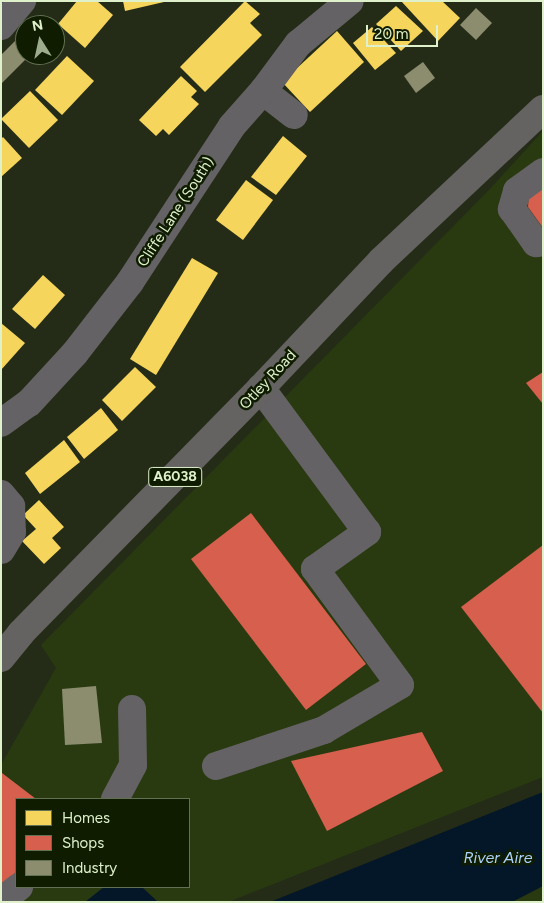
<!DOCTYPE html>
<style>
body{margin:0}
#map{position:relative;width:544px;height:903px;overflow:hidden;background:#242c17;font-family:Figtree,sans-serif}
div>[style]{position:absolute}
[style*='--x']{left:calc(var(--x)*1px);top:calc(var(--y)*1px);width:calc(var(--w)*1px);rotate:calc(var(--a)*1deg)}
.built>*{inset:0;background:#293a11}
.water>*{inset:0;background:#031728}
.homes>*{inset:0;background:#f6d55c}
.shops>*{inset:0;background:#d6604d}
.industry>*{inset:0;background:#8c8c6e}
.minor>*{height:28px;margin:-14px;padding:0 14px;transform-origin:14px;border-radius:14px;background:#656266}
.major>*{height:28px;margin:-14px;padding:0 14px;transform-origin:14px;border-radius:14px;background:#656262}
span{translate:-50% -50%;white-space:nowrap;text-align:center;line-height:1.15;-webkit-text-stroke:5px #0f1c00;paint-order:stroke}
.shield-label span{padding:1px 4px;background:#0f1c00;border:1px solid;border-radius:4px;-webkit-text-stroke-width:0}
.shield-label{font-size:14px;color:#def1cb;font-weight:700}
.street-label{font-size:15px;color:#def1cb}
.water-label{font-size:16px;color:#aad1f9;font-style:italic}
.frame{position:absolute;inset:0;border:2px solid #def1cb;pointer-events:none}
.legend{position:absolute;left:15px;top:798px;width:175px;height:90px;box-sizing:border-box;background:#0f1c00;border:1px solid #627151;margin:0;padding:6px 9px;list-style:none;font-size:15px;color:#def1cb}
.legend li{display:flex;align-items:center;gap:10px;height:25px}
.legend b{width:25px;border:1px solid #627151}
.north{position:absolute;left:15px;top:15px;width:50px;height:50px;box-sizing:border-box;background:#0f1c00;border:1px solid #627151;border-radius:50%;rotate:350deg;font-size:14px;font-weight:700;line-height:20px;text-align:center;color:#def1cb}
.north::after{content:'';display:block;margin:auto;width:18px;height:22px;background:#9dac8c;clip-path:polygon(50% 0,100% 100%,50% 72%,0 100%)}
.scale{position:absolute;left:366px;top:25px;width:72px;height:22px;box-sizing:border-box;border:2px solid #def1cb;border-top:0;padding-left:6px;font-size:15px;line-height:18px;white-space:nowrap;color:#def1cb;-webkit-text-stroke:4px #0f1c00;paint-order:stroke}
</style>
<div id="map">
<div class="built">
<div style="clip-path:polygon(evenodd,543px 131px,543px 777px,228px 902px,1px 902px,1px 765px,56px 668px,41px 645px,489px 190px,543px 131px,16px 799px,189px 799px,189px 887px,16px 887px,16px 799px)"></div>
<div style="clip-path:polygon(543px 886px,543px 902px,512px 902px)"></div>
</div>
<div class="water">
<div style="clip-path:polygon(543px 792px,543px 886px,512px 902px,270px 902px)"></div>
<div style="clip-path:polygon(104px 887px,142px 887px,158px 902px,85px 902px)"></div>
</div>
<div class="homes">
<div style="clip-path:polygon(77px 1px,97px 1px,113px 15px,85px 48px,58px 24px)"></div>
<div style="clip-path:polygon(123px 1px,164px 1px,164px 2px,125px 11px)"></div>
<div style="clip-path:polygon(245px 1px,260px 14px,250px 23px,262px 35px,205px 92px,180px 67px)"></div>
<div style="clip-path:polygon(401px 1px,442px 1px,460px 18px,438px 41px)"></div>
<div style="clip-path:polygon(396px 6px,423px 31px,401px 51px,376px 24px)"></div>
<div style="clip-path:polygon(372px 27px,396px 53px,375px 70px,353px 43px)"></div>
<div style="clip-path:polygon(337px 31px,364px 62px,310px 112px,282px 82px)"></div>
<div style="clip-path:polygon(67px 56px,94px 81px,62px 115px,35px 90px)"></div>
<div style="clip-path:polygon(181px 76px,197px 91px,191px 97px,199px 104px,169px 135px,163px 129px,156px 136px,139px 120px)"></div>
<div style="clip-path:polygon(30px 91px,58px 120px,29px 148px,1px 119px)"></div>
<div style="clip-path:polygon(283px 136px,307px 156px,276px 195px,251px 177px)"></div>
<div style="clip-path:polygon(3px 137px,22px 158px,1px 177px,1px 139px)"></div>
<div style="clip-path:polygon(246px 180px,273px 200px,243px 240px,216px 220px)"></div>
<div style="clip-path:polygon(192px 258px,218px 273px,156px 375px,130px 359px)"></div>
<div style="clip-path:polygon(43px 275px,65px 295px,35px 329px,12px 309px)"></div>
<div style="clip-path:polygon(1px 323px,25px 343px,1px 370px)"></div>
<div style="clip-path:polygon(135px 367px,156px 387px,122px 421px,102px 400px)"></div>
<div style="clip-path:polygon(101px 408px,118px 430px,84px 459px,67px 437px)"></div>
<div style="clip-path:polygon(64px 440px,80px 462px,40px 494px,25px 473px)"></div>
<div style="clip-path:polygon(39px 500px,64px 527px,52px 538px,61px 548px,44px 564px,22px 541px,36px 529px,23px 515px)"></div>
</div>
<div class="shops">
<div style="clip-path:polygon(543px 183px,543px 228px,528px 207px,529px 192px)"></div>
<div style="clip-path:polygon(543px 372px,543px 404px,526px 383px)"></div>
<div style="clip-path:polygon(251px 513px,366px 664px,306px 710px,191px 559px)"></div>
<div style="clip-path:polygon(543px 545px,543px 713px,461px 607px)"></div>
<div style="clip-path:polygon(422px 732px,443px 771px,327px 831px,291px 761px)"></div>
<div style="clip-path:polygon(2px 773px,36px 799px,16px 799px,16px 872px,1px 887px)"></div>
</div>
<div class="industry">
<div style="clip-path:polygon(476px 8px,492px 23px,476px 40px,460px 25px)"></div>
<div style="clip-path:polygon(16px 40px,25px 49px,25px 55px,30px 55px,1px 84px,1px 55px)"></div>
<div style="clip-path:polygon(423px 62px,435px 78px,416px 93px,404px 76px)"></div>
<div style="clip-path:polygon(96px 686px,102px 743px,65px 745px,62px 689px)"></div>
</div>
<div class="minor">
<div style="--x:1;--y:26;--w:33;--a:-50"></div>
<div style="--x:263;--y:91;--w:39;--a:38"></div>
<div style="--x:543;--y:172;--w:32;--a:144"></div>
<div style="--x:517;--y:191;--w:19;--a:106"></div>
<div style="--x:512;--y:209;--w:42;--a:54.8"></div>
<div style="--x:536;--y:243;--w:7;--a:-8"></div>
<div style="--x:1;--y:423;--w:34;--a:-36"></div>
<div style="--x:29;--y:403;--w:68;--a:-47.4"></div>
<div style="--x:75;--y:353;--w:90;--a:-52.2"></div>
<div style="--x:130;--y:282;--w:186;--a:-56.8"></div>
<div style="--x:232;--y:126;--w:47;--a:-48.5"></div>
<div style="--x:263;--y:91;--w:59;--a:-53.3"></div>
<div style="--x:298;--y:44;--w:67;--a:-39.6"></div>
<div style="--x:1;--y:494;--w:16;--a:50"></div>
<div style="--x:11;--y:506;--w:26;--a:88"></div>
<div style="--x:12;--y:532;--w:21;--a:121"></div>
<div style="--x:216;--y:766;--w:114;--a:-18.4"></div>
<div style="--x:324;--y:730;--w:88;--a:-30.6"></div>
<div style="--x:400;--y:685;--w:144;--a:-126.2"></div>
<div style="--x:315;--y:569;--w:64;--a:-35.4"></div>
<div style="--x:367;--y:532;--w:179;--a:-126.4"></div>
<div style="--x:115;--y:799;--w:38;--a:-62"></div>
<div style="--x:133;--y:765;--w:56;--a:-91"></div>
<div style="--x:1;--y:901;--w:23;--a:-38"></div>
</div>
<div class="major">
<div style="--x:1;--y:658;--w:32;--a:-51"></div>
<div style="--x:21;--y:633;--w:343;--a:-45.6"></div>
<div style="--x:261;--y:388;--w:175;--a:-46.6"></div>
<div style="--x:381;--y:261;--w:222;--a:-43.2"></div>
</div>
<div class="shield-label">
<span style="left:175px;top:477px">A6038</span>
</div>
<div class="street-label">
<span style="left:176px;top:212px;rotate:-57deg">Cliffe Lane (South)</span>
<span style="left:268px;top:380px;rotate:-47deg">Otley Road</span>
</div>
<div class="water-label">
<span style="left:498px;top:858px">River Aire</span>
</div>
<div class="frame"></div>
<ul class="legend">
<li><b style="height:14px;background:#f6d55c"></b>Homes</li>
<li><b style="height:14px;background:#d6604d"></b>Shops</li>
<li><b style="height:14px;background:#8c8c6e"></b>Industry</li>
</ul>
<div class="north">N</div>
<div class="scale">20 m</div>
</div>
